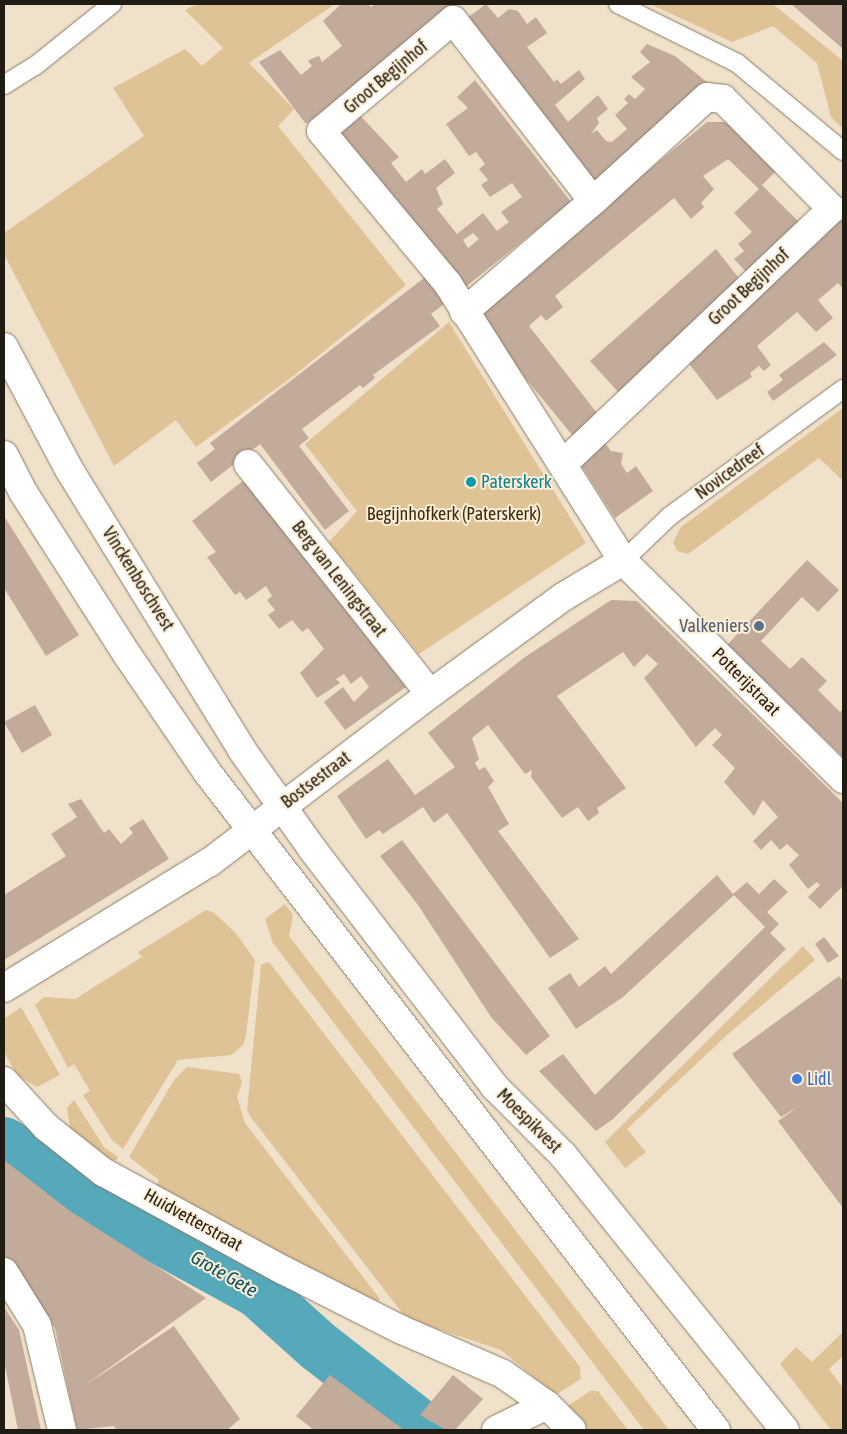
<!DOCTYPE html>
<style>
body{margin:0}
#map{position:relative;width:847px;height:1434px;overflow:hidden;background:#f0e1ca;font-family:"Asap Condensed",sans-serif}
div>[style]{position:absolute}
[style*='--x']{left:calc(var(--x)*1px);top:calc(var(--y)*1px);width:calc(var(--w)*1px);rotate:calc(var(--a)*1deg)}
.green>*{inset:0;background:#dfc296}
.river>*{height:52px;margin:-26px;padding:0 26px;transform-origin:26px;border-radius:26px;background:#55a9ba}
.building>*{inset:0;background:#c2ab9b}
.roads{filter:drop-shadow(0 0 1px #8a7d68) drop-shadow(0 0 1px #8a7d68)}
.service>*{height:18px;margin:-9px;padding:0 9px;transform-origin:9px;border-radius:9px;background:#fff}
.minor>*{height:28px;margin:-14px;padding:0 14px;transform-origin:14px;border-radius:14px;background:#fff}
.primary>*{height:28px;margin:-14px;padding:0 14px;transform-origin:14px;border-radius:14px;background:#fff}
.dots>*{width:14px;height:14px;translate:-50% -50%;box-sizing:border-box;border:2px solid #fdeed7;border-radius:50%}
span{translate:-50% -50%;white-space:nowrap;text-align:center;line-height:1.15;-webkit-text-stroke:4px #fdeed7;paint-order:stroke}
.street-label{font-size:18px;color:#211c13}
.culture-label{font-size:18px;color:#0d838f}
.left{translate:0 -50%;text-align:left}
.park-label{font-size:18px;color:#3b2b12}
.service-label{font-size:18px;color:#4e5e75}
.right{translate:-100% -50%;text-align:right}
.shop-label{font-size:18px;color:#366cbe}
.water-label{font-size:19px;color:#06535f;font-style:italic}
.frame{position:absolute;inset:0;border:5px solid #211c13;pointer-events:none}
</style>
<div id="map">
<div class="green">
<div style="clip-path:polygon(197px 4px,335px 4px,249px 63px,294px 109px,278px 126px,406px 285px,296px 374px,196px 447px,176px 420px,114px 466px,4px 254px,4px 233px,144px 136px,113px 88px,185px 49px,202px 66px,223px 48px,185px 10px)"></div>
<div style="clip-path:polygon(650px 4px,773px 4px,843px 61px,843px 129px,831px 117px,817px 63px,773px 26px,732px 42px)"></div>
<div style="clip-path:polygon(449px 322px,586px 543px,419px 654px,329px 542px,357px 511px,305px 444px)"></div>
<div style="clip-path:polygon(843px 408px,843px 481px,819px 458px,688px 554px,677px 551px,673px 542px,681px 527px)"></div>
<div style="clip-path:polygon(285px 904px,293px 915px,289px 936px,669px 1430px,644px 1430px,273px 943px,265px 919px)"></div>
<div style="clip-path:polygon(206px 910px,213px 912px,235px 932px,255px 960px,246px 1035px,243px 1045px,231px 1055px,178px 1060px,123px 1149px,112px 1140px,83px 1095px,90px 1091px,74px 1064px,68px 1068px,35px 1005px,44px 997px,75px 999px,142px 957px,138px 952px)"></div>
<div style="clip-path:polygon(803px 946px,815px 960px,727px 1035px,627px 1129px,646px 1152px,625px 1168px,605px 1142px)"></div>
<div style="clip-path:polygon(269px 962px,580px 1367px,581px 1379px,555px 1395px,501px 1350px,414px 1321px,403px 1314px,250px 1116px,247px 1110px,261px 965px)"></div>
<div style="clip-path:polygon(21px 1007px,60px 1075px,37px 1087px,17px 1075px,4px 1052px,4px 1019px)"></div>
<div style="clip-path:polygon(187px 1067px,239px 1074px,242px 1082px,237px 1097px,245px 1123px,380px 1299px,376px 1303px,156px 1188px,159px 1180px,129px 1157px,174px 1080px)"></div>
<div style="clip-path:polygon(74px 1100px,104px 1147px,118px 1157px,116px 1161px,108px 1159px,70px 1128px,67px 1108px)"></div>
<div style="clip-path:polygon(843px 1332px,843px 1356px,829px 1369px,843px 1388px,843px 1430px,831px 1430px,780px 1364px,796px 1347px,812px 1362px)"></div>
<div style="clip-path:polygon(590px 1391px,598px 1391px,628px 1430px,584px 1430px,568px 1406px)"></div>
</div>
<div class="river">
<div style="--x:4;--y:1143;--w:120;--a:32.8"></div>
<div style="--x:105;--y:1208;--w:175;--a:28.8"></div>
<div style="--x:258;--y:1292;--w:81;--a:42"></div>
<div style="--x:318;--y:1346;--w:137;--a:37.9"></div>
</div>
<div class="building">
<div style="clip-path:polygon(341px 4px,368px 4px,371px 7px,375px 4px,458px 4px,306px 124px,259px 62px,280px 50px,301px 75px,312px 66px,308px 61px,311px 59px,319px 56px,322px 62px,342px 46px,323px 21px)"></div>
<div style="clip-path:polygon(486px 4px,498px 18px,509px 9px,518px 11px,527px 24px,536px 17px,547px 33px,527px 47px,554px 82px,557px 79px,561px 84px,579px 70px,585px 79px,555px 105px,568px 122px,598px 95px,608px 109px,597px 118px,599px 123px,591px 134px,597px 130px,606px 141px,612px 142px,627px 129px,615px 115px,628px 103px,624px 99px,629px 94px,635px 99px,645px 89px,631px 77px,650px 62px,640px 52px,647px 44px,675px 56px,709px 84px,589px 187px,460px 23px)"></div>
<div style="clip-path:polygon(791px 4px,843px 4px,843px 49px)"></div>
<div style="clip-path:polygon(evenodd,475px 80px,571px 202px,463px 289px,336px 134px,355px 110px,399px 157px,391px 163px,406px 182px,422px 169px,425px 174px,445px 159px,455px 173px,436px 188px,443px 204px,437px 209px,457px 234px,483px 213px,497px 231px,509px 222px,501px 212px,522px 197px,512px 183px,490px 197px,481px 185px,488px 180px,479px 169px,485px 164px,476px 152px,469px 156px,446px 124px,468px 108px,457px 97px,475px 80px,473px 233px,479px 239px,468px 248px,463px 240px,473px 233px)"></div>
<div style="clip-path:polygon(707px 122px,727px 122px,776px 171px,762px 185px,801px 224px,749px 275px,734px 259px,744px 251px,738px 244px,752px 232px,734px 213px,759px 189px,728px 159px,703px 176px,714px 189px,701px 203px,704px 207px,691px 219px,674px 198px,555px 296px,563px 307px,546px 321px,541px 315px,529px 326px,597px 413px,573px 436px,473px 315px)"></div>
<div style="clip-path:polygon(843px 217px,843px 289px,838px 283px,818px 300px,833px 318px,816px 332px,797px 312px,757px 346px,771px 365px,764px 371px,759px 366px,750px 373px,752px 377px,717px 400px,687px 361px)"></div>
<div style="clip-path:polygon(716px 249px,742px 282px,620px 394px,590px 361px)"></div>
<div style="clip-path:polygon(428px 275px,448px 301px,431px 314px,440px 326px,373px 375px,375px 378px,363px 388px,360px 385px,302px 429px,309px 438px,299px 446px,349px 511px,325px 530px,260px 444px,211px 482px,197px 463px,215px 449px,210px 443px)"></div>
<div style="clip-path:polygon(824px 342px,837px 355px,773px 401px,767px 392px,783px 380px,779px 375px)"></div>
<div style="clip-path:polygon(602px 439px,611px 451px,623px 453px,621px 464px,627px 473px,636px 466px,653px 491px,615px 518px,579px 462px)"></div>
<div style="clip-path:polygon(244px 480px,406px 687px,345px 730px,324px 702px,343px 687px,354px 702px,369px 687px,361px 676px,351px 684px,344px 674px,336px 679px,340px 683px,317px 698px,300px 673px,324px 649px,308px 628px,302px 632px,292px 620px,279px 629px,268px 615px,275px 610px,267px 600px,272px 596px,266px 586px,246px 600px,240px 592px,235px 595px,207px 557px,216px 552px,192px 521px)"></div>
<div style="clip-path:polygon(4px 516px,79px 635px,46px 656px,4px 588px)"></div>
<div style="clip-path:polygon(807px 560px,839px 590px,818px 612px,802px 597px,761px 641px,790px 669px,802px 657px,827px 681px,818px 690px,840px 712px,843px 709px,843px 757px,727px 645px)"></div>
<div style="clip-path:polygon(611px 600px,637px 601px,843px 803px,843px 886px,820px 909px,808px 897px,820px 885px,817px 882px,808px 889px,789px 865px,799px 855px,787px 844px,780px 850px,771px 840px,761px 850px,753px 841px,778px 817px,763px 800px,754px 816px,724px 782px,735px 768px,712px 745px,722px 735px,715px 728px,696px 747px,644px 678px,658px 664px,647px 654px,634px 667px,623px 652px,557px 696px,626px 788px,597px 808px,599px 813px,588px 821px,578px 807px,562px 818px,531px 777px,532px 770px,525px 774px,488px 725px,472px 738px,479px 759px,475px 763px,479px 770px,485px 767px,494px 781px,488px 787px,509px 824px,498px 831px,579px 939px,550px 958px,447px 813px,434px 823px,423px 807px,383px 834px,379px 830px,366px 839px,337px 796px,388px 759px,415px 795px,455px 767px,428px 733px,525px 657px)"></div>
<div style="clip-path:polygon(35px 705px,52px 735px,22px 753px,4px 722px)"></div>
<div style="clip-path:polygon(81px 799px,104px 833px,109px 829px,121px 844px,133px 833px,129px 828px,143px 819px,169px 859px,4px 960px,4px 895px,66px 856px,51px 834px,77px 817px,68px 804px)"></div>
<div style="clip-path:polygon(402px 840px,550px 1036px,526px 1055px,491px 1017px,418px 905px,380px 856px)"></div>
<div style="clip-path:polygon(717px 875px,733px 894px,747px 882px,759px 894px,774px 879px,788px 892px,767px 912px,779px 924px,770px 933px,786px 949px,613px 1119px,596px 1131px,539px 1071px,563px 1054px,595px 1095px,765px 927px,734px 895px,623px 997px,576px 1029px,548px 988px,570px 973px,579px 987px,605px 966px,611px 974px)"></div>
<div style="clip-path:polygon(824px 937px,839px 956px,828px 963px,815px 944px)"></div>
<div style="clip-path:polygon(839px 976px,843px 981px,843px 1208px,778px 1121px,799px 1106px,781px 1117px,732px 1054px)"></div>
<div style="clip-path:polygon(4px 1160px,70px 1211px,206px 1298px,84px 1386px,174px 1326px,240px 1419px,227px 1430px,117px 1430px,114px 1426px,77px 1430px,55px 1328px,4px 1255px)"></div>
<div style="clip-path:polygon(4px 1307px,19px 1330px,41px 1430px,18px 1430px,4px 1361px)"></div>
<div style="clip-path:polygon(330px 1375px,404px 1430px,314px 1430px,296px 1416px)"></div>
<div style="clip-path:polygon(453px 1375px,483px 1399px,455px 1430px,446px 1430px,420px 1415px)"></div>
</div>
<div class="roads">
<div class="service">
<div style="--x:618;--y:4;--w:133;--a:26.4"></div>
<div style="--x:737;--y:63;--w:138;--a:39.7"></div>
<div style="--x:4;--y:85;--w:36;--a:-32"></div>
<div style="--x:35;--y:66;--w:99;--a:-38.8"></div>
<div style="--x:623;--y:561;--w:65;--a:-43.8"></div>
<div style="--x:670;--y:516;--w:215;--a:-36.3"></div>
</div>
<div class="minor">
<div style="--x:464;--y:312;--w:170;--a:-40.7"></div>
<div style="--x:248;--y:464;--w:293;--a:51.6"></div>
<div style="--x:563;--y:464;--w:371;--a:-43.5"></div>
<div style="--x:832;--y:209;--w:155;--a:-134.7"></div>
<div style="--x:723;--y:99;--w:16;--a:-173"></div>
<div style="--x:707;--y:97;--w:154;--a:137.6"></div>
<div style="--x:593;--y:201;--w:229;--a:-127.7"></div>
<div style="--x:453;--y:20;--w:172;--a:139.9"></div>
<div style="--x:321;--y:131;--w:199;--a:50.3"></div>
<div style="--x:448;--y:284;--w:328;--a:57.7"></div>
<div style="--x:623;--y:561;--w:310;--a:44.7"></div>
<div style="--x:4;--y:988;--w:241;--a:-31.5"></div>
<div style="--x:210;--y:862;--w:277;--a:-37.4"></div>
<div style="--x:430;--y:694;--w:165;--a:-36.1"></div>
<div style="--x:563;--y:597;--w:70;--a:-31"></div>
<div style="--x:4;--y:1081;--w:62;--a:47.6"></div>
<div style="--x:46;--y:1127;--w:73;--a:38.3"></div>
<div style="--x:103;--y:1172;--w:205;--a:28.6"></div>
<div style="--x:283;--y:1270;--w:133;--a:26.8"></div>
<div style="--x:402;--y:1330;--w:110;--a:23.5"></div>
<div style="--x:503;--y:1374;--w:54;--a:35.2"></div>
<div style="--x:547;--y:1405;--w:35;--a:45"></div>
<div style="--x:4;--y:1272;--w:62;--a:58.1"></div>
<div style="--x:37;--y:1325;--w:108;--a:76.6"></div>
<div style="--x:496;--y:1430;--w:57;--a:-26.1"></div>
</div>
<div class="primary">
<div style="--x:4;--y:347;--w:140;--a:62"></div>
<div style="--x:70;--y:471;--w:328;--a:58.3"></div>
<div style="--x:242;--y:750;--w:123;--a:54.6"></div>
<div style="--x:313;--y:850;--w:299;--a:52.5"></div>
<div style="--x:495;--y:1087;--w:96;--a:45"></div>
<div style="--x:563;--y:1155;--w:353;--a:51.1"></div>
<div style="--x:4;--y:455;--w:42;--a:62.8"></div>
<div style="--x:23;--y:492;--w:195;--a:57.4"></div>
<div style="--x:128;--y:656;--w:140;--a:55.7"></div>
<div style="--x:207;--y:772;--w:832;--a:52.28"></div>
</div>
</div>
<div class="dots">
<div style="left:471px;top:482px;background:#0f9aa8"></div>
<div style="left:759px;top:626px;background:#5c6f8a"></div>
<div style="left:797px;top:1079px;background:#3f7fe0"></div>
</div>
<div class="street-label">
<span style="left:386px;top:77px;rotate:-40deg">Groot Begijnhof</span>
<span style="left:749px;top:287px;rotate:-43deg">Groot Begijnhof</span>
<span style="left:730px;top:472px;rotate:-36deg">Novicedreef</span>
<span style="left:138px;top:579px;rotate:58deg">Vinckenboschvest</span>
<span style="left:339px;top:579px;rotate:52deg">Berg van Leningstraat</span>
<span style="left:746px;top:682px;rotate:45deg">Potterijstraat</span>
<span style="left:316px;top:780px;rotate:-37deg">Bostsestraat</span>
<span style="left:529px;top:1121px;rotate:45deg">Moespikvest</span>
<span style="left:193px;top:1220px;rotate:29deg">Huidvetterstraat</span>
</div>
<div class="culture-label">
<span class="left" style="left:481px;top:482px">Paterskerk</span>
</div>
<div class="park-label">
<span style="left:454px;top:514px">Begijnhofkerk (Paterskerk)</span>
</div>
<div class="service-label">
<span class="right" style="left:749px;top:626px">Valkeniers</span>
</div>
<div class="shop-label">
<span class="left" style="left:807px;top:1079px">Lidl</span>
</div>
<div class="water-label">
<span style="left:224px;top:1274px;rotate:30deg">Grote Gete</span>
</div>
<div class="frame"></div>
</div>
